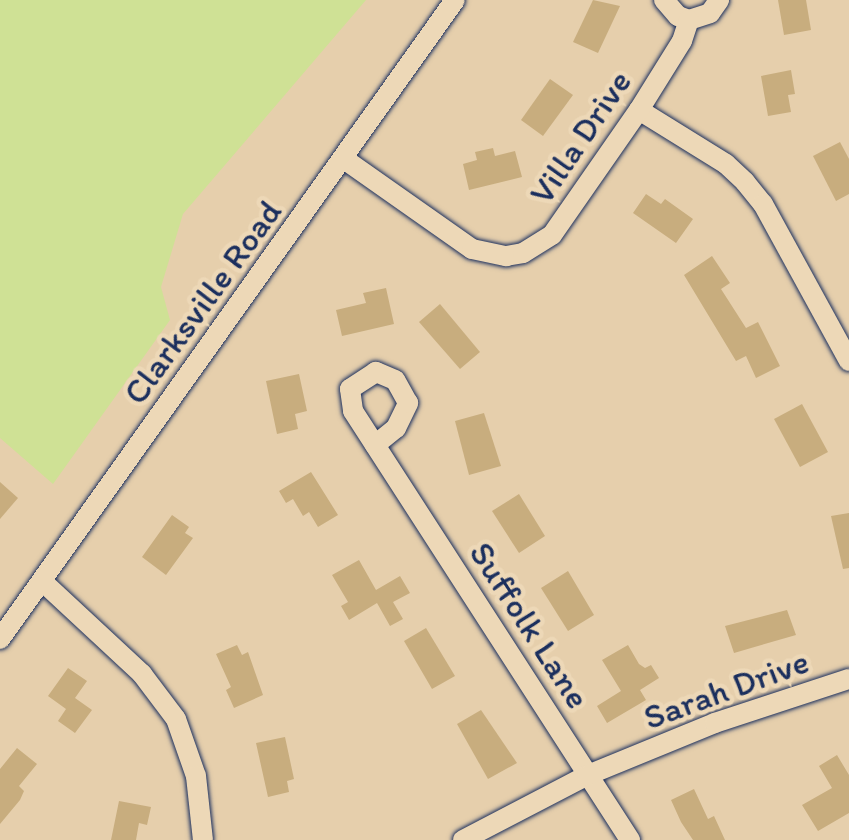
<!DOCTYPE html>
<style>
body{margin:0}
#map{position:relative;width:849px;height:840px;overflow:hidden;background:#e6cfac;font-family:Itim,sans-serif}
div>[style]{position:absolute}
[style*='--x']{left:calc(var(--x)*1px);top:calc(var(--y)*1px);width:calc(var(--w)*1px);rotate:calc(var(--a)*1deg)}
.green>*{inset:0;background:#cfe195}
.building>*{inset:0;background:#c8ad7e}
.roads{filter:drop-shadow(0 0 2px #1b2f5e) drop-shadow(0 0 2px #1b2f5e)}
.minor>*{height:20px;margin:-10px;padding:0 10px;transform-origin:10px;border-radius:10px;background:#edd8b7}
span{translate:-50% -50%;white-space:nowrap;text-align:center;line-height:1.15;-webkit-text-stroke:9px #edd8b7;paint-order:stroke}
.street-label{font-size:35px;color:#1b2f5e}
</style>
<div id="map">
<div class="green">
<div style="clip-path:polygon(0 0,366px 0,183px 214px,161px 287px,170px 320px,53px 484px,0 438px)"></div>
</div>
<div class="building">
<div style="clip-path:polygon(593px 0,620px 6px,598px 53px,573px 42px)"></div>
<div style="clip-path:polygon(778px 0,806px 0,811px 30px,784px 35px)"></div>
<div style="clip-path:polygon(791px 70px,795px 94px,788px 95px,791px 112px,768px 116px,761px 76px)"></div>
<div style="clip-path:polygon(550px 79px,573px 95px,543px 136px,521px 120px)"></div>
<div style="clip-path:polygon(840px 142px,849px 159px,849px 194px,836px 201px,813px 156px)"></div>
<div style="clip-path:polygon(493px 148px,495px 156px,515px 151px,522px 177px,469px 190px,463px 164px,477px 160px,475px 152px)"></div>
<div style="clip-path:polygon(646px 194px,661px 204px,665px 199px,693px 219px,676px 243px,633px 213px)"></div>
<div style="clip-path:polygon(712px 256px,730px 283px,721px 289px,746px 328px,758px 322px,780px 366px,756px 378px,746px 356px,736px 361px,684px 275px)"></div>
<div style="clip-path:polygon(386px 288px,394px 324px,342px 336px,336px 310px,366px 303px,363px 293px)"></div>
<div style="clip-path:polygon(440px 304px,480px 352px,460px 369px,419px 322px)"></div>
<div style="clip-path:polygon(299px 374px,307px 411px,295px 414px,298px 429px,277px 434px,266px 381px)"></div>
<div style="clip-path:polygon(802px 404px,828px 452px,800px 467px,774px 419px)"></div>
<div style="clip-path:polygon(484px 413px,501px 466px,469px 475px,455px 421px)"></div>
<div style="clip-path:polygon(311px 472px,338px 515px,318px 527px,309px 512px,303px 516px,293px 499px,286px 503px,279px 491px)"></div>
<div style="clip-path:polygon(0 482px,18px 498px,0 519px)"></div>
<div style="clip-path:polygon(519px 494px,545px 536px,519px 553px,492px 511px)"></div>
<div style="clip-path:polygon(849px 513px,849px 568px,843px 569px,831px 516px)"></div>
<div style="clip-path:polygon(172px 515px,189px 527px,185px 533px,193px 538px,166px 575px,142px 557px)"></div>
<div style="clip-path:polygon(359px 560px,376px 590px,400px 576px,410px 593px,393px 602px,403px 619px,390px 626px,377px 603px,349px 620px,341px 606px,348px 602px,332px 575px)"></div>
<div style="clip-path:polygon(568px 571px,594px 615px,568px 631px,541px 588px)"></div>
<div style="clip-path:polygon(787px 610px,796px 635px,734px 653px,725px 626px)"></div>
<div style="clip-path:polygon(426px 628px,455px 676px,432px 689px,404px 641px)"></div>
<div style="clip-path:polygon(237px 645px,242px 655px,248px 652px,263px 695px,234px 708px,226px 690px,231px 687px,216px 654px)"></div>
<div style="clip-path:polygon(628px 645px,639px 664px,645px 668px,651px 665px,659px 678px,640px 690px,646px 700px,607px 723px,597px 706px,621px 691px,602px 660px)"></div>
<div style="clip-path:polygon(68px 668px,87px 681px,75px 698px,92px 710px,75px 733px,58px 721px,66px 709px,48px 696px)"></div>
<div style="clip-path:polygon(481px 710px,517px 763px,488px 779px,457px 724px)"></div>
<div style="clip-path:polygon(285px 737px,294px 779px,287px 781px,289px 792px,268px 797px,256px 743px)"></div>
<div style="clip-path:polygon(17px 748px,37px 764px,19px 786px,24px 791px,20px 800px,0 824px,0 769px)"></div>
<div style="clip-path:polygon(837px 755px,849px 775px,849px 813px,818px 831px,802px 805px,832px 788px,819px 766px)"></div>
<div style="clip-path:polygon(694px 789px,708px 819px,714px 816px,725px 840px,693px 840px,681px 822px,671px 800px)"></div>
<div style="clip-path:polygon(119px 801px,151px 807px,147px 825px,139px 823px,136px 840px,111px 840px)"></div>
</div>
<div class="roads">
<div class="minor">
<div style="--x:664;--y:0;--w:21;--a:49"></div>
<div style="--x:678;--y:16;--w:12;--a:20"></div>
<div style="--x:689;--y:20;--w:22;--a:-18"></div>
<div style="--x:710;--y:13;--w:16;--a:-55"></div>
<div style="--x:639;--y:110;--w:102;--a:31.8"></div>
<div style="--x:726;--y:164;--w:26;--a:43"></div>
<div style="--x:745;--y:182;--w:28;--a:51"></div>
<div style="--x:763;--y:204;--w:179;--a:61.3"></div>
<div style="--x:344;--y:159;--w:156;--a:35.1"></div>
<div style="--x:472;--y:249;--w:35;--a:12"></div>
<div style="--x:506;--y:256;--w:17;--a:-10"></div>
<div style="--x:523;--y:253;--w:34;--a:-32"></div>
<div style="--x:552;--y:235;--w:152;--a:-55.2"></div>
<div style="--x:639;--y:110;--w:81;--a:-58.1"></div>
<div style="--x:682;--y:41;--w:22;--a:-72"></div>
<div style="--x:375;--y:445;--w:27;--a:-39"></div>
<div style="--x:396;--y:428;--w:28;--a:-64"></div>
<div style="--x:408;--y:403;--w:26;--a:-119"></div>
<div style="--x:395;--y:380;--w:21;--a:-157"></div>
<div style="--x:376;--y:372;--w:31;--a:147"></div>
<div style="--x:350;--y:389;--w:22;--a:82"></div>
<div style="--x:353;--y:411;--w:511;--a:57.15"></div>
<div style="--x:42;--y:581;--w:137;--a:42.9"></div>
<div style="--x:142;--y:674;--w:56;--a:52.9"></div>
<div style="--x:176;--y:719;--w:60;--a:70.7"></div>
<div style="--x:196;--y:776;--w:64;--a:83.8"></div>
<div style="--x:0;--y:639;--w:784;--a:-54.55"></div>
<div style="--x:463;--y:840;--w:141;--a:-27.5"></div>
<div style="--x:588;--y:775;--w:137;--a:-22.3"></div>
<div style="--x:715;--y:723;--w:141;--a:-18.2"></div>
</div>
</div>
<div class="street-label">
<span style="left:580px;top:137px;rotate:-56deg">Villa Drive</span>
<span style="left:202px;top:302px;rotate:-54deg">Clarksville Road</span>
<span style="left:530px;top:625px;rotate:57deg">Suffolk Lane</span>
<span style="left:726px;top:689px;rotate:-20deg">Sarah Drive</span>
</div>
</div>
